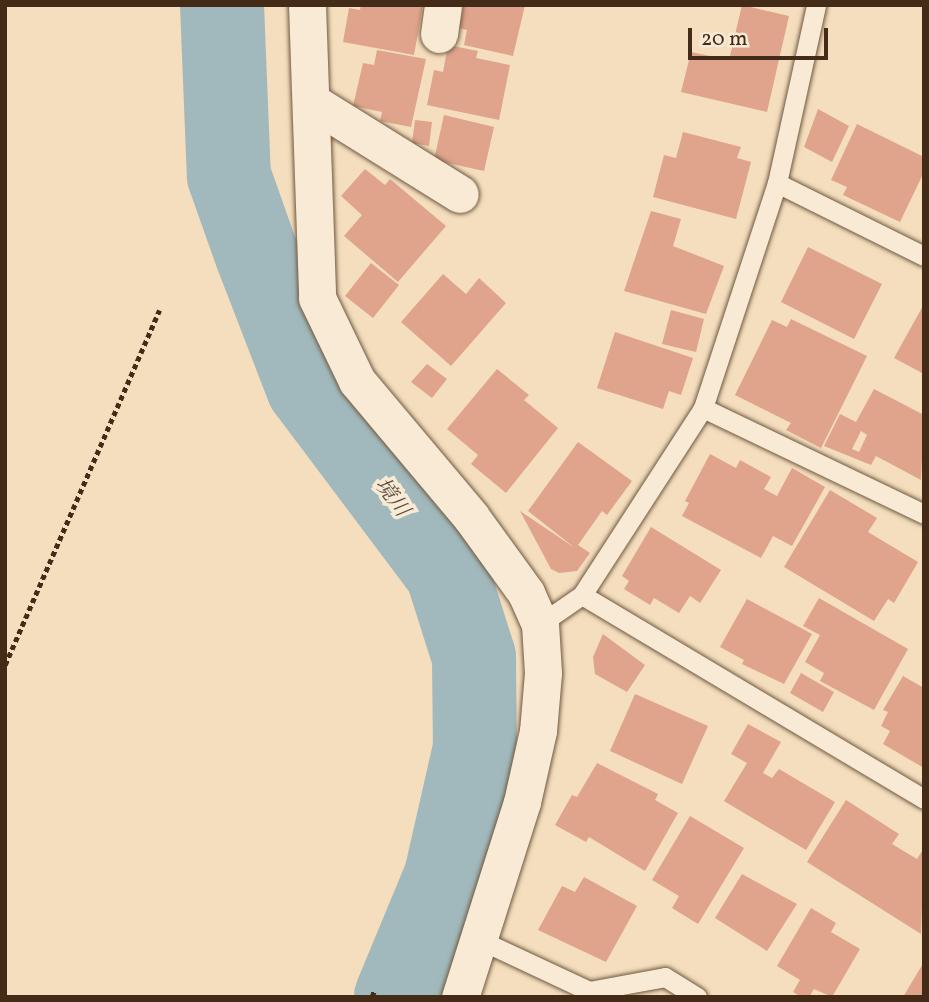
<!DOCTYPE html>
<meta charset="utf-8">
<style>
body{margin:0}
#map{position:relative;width:929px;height:1002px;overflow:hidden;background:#f4debd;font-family:Vollkorn,"Noto Serif JP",serif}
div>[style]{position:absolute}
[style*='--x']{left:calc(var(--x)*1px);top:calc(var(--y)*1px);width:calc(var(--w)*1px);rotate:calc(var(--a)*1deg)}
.river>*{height:84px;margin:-42px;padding:0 42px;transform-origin:42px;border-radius:42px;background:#a1b9bc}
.building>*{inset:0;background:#dfa48b}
.path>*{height:4.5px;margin-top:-2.25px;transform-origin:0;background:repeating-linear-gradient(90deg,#432b18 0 5px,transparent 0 8.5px)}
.roads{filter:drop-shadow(0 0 2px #6f5841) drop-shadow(0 0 2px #6f5841)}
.lane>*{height:19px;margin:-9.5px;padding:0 9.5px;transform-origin:9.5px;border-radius:9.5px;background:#f8ead4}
.street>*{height:37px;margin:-18.5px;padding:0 18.5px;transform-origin:18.5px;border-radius:18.5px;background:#f8ead4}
span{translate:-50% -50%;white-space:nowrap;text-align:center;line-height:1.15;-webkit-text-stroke:7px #f8ead4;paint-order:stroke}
.water-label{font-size:21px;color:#5a4e41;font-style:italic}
.frame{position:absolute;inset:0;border:7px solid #432b18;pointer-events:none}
.scale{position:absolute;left:688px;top:28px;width:140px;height:32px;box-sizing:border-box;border:4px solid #432b18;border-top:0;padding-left:9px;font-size:21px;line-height:24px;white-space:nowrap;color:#432b18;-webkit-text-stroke:5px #f8ead4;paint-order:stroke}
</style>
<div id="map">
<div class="river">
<div style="--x:222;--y:5;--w:171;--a:87.7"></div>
<div style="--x:229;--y:176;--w:84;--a:70.5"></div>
<div style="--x:257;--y:255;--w:142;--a:68.9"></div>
<div style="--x:308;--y:387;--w:231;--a:53.1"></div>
<div style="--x:447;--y:572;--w:89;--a:72.4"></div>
<div style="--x:474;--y:657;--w:91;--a:89.4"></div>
<div style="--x:475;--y:748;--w:131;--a:102.8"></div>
<div style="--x:446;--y:876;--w:131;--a:112.5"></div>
</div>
<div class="building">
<div style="clip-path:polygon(361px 5px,423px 5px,414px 55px,343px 42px,349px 8px,360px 10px)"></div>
<div style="clip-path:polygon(464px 5px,525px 5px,513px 56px,464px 45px,467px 30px,459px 28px)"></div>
<div style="clip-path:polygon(742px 5px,789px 16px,767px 112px,681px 92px,691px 52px,729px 60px)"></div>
<div style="clip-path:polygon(448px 45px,478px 51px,476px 58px,510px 65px,499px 120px,427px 105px,434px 70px,443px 72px)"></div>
<div style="clip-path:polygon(377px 50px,426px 59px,411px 127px,380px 121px,382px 112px,353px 106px,363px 63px,374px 65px)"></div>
<div style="clip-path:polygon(818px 109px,849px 126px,832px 162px,804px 147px)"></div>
<div style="clip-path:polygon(444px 115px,494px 127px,484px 171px,434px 160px)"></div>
<div style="clip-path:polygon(415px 120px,432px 122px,429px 146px,412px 143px)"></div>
<div style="clip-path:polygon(857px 124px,924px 157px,924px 172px,900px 222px,843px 195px,847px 187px,831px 180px)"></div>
<div style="clip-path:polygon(683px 132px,741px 147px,737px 158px,751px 162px,736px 219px,653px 197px,664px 155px,676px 158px)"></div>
<div style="clip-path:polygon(365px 169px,385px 185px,390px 179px,446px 226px,398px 282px,344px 236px,362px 215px,341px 196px)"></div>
<div style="clip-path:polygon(651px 211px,681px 219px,673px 246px,724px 266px,706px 314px,624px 291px)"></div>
<div style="clip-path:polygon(808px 247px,882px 284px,854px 339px,781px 302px)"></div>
<div style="clip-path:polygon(371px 263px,399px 285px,373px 318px,345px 296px)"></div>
<div style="clip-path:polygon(443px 274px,466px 294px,479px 278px,506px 303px,451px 366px,401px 322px)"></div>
<div style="clip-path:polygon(924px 304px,924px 374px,894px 358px)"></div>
<div style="clip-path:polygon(671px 310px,704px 319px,696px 352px,662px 344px)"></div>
<div style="clip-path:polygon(791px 319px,867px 356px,821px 448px,786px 430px,791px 423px,735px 395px,772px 320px,787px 327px)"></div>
<div style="clip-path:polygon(615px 332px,693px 358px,681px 395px,669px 391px,663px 409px,597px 388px)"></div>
<div style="clip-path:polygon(427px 364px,447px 379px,432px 398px,411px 382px)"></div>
<div style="clip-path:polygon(497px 369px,529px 395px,524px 400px,558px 428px,506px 493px,471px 464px,478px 455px,447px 429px)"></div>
<div style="clip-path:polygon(evenodd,874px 389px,924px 415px,921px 480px,876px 456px,871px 465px,824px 446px,840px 414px,856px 422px,874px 389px,861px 431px,867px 435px,859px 452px,852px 449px,861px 431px)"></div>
<div style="clip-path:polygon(578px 442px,632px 481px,607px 515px,602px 511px,578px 545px,590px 553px,577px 571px,559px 573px,551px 569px,520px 511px,575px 548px,528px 511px)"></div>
<div style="clip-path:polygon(710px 454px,736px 468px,740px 460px,771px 477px,764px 489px,777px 496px,792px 468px,825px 487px,792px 546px,773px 536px,761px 558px,682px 516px,689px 503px,685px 501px)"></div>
<div style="clip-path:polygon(830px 490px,877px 518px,868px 532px,918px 562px,894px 603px,888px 599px,874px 621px,784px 567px)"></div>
<div style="clip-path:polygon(651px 527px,721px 570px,700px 603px,690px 596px,679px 613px,654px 598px,650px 605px,624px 589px,629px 581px,622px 576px)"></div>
<div style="clip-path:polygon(819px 598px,908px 649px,874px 710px,820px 681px,824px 673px,805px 662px,820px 635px,803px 626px)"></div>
<div style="clip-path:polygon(747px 599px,812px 634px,784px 684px,742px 664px,744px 660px,720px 647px)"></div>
<div style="clip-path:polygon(603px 634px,645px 665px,627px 692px,595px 674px,593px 657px)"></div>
<div style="clip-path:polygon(801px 673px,834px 692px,823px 712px,790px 693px)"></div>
<div style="clip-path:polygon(903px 676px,924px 688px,924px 768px,883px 744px,890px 731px,881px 726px,888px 712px,883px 710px)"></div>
<div style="clip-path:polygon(635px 694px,708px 726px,682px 784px,610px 751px)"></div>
<div style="clip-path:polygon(748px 724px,781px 742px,763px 773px,772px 778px,779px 769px,835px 802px,806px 850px,724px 801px,747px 763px,731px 754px)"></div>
<div style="clip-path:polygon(597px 763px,658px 794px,655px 800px,678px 813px,645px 871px,589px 837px,586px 842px,555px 825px,572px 795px,577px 797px)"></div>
<div style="clip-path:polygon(846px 800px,899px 834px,892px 844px,917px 859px,924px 848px,921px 934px,807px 862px)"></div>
<div style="clip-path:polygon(690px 816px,744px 848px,698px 924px,672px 908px,679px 896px,652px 880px)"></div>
<div style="clip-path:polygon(742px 874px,797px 904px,767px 951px,715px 918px)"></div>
<div style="clip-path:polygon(584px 877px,637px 906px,606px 962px,538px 930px,562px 886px,575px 892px)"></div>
<div style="clip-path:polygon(811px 908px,836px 923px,831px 932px,860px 949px,832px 997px,814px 989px,809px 997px,801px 997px,793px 992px,800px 980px,777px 966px)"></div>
<div style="clip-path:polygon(924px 962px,924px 997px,903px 997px)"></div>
</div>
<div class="path">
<div style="--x:5;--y:665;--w:387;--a:-66.5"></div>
<div style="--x:372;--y:997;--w:6;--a:-72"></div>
</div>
<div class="roads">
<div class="lane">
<div style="--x:777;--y:183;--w:164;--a:26.4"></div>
<div style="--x:703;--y:408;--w:245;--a:25.6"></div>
<div style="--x:582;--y:595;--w:398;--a:30.8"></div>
<div style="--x:540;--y:624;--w:51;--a:-34.6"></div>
<div style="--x:582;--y:595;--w:223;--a:-57.1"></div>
<div style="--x:703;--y:408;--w:237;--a:-71.8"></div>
<div style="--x:777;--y:183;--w:182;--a:-77.6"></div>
<div style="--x:478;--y:939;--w:123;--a:25.1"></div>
<div style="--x:589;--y:991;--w:77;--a:-10.4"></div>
<div style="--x:665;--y:977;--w:38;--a:32"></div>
</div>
<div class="street">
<div style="--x:307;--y:5;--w:293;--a:88"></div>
<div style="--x:317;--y:298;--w:92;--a:64.3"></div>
<div style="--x:357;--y:381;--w:177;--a:50"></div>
<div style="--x:471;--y:517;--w:94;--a:54.1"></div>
<div style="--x:526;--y:593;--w:34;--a:66"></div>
<div style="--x:540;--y:624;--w:49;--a:86.5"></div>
<div style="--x:543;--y:673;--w:58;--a:94.9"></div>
<div style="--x:538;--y:731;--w:73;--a:102.7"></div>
<div style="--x:522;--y:802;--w:205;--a:107.6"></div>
<div style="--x:439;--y:34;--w:29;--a:-82"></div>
<div style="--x:312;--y:102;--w:174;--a:31.9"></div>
</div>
</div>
<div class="water-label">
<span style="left:391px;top:498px;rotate:53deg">境川</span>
</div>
<div class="frame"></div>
<div class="scale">20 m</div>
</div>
